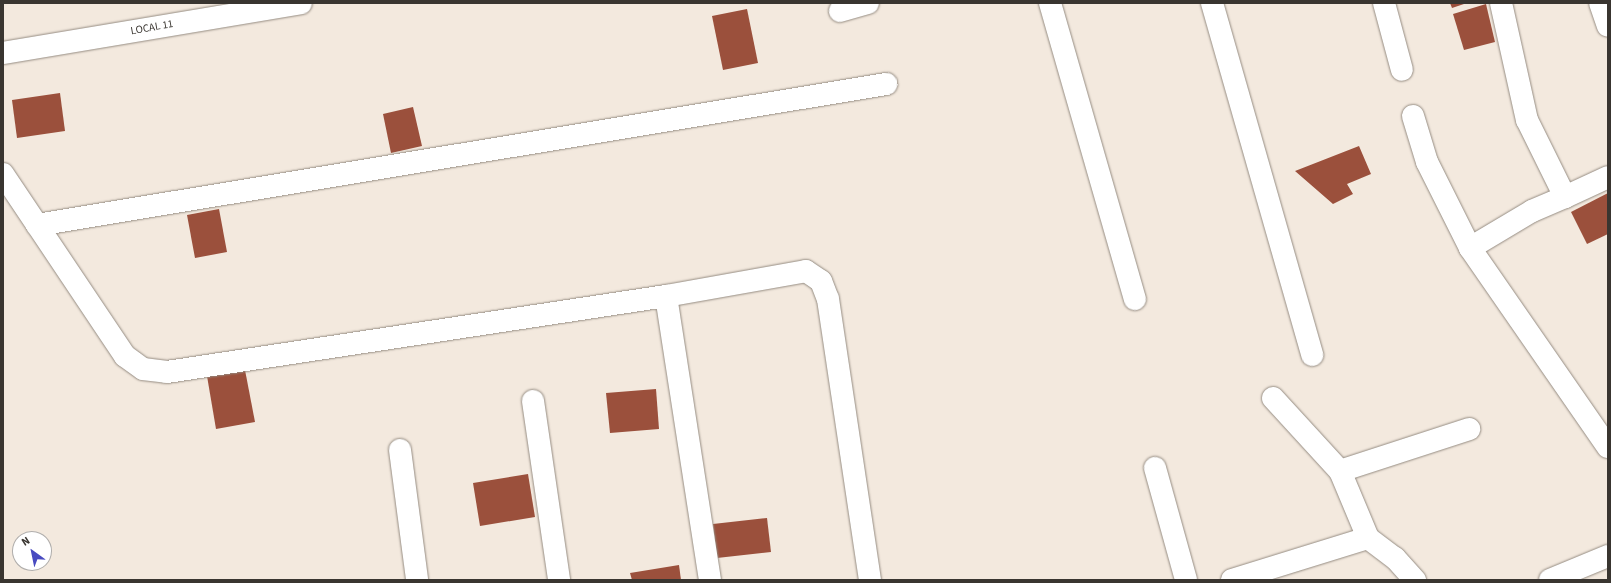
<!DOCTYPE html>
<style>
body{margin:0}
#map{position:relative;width:1611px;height:583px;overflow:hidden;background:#f3e9de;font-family:"Source Sans 3",sans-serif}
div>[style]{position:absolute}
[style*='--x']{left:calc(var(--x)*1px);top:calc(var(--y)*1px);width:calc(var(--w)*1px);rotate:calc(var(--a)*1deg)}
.building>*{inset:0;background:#9b503c}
.roads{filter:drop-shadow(0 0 1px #958c82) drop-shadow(0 0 1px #958c82)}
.minor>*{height:22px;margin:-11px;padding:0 11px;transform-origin:11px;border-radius:11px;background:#fff}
span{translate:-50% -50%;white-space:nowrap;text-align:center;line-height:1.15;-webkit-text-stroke:4px #fff;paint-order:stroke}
.street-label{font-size:11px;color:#393530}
.frame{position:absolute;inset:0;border:4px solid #393530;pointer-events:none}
.north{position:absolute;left:12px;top:531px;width:40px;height:40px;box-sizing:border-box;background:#fff;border:1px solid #b0aeac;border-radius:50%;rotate:327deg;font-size:11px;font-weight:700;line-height:16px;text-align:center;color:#393530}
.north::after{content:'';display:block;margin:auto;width:14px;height:18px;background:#494bc0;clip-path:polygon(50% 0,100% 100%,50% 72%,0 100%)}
</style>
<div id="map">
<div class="building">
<div style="clip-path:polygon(1450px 3px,1467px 3px,1452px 8px)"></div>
<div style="clip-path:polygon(1486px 4px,1495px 42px,1464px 50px,1453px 14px)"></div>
<div style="clip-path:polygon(747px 9px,758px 63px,723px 70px,712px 16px)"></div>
<div style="clip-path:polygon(60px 93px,65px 131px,17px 138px,12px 100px)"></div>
<div style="clip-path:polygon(413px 107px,422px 146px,391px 153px,383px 114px)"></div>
<div style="clip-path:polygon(1359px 146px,1371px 174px,1347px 184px,1353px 194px,1333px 204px,1295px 171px)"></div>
<div style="clip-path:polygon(1608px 193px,1608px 234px,1587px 244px,1571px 212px)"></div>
<div style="clip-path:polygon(219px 209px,227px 252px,195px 258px,187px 215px)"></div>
<div style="clip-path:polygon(245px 370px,255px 422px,216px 429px,207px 376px)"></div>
<div style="clip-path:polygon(656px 389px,659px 429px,610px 433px,606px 393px)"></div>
<div style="clip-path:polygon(528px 474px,535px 517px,480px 526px,473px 483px)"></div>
<div style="clip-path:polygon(767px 518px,771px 552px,717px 558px,713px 524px)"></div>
<div style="clip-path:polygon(679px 565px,681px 580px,632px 580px,630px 573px)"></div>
</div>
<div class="roads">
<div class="minor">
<div style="--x:1050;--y:3;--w:308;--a:74"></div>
<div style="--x:1212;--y:3;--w:366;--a:74.1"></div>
<div style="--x:1384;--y:3;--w:69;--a:75"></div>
<div style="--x:1501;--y:3;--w:120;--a:77.5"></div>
<div style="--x:1527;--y:120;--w:86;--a:63.7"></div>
<div style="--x:1565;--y:197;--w:47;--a:-24.9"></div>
<div style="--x:1600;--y:3;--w:24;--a:71"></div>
<div style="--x:840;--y:11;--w:29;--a:-16"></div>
<div style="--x:3;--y:53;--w:302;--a:-9.5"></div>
<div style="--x:1413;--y:116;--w:48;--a:73.1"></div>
<div style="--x:1427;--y:162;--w:96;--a:63.4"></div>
<div style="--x:1470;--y:248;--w:72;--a:-30.8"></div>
<div style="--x:1532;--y:211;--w:36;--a:-23"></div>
<div style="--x:3;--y:174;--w:219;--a:56.2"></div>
<div style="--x:125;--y:356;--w:22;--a:36"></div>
<div style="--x:143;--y:369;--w:24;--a:7"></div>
<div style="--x:167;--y:372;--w:505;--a:-8.66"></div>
<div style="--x:666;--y:296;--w:142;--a:-10.1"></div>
<div style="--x:806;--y:271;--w:18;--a:34"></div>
<div style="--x:821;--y:281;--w:19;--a:69"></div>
<div style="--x:828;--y:299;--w:284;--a:81.5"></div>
<div style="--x:37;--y:225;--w:861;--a:-9.43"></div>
<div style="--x:1470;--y:248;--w:242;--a:55.3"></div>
<div style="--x:666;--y:296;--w:287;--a:81.2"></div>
<div style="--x:1273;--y:398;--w:99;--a:47.5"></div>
<div style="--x:1340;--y:471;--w:73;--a:67.3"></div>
<div style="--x:533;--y:401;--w:181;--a:81.7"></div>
<div style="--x:400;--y:450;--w:131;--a:82.5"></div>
<div style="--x:1155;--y:468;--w:116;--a:74.5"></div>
<div style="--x:1340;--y:471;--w:136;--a:-18"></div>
<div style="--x:1232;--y:580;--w:142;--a:-17.2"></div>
<div style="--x:1368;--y:538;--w:34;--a:37"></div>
<div style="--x:1395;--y:558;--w:30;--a:48"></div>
<div style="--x:1550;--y:580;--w:63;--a:-22.5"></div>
</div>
</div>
<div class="street-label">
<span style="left:152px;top:28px;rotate:-10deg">LOCAL 11</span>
</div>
<div class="frame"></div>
<div class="north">N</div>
</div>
